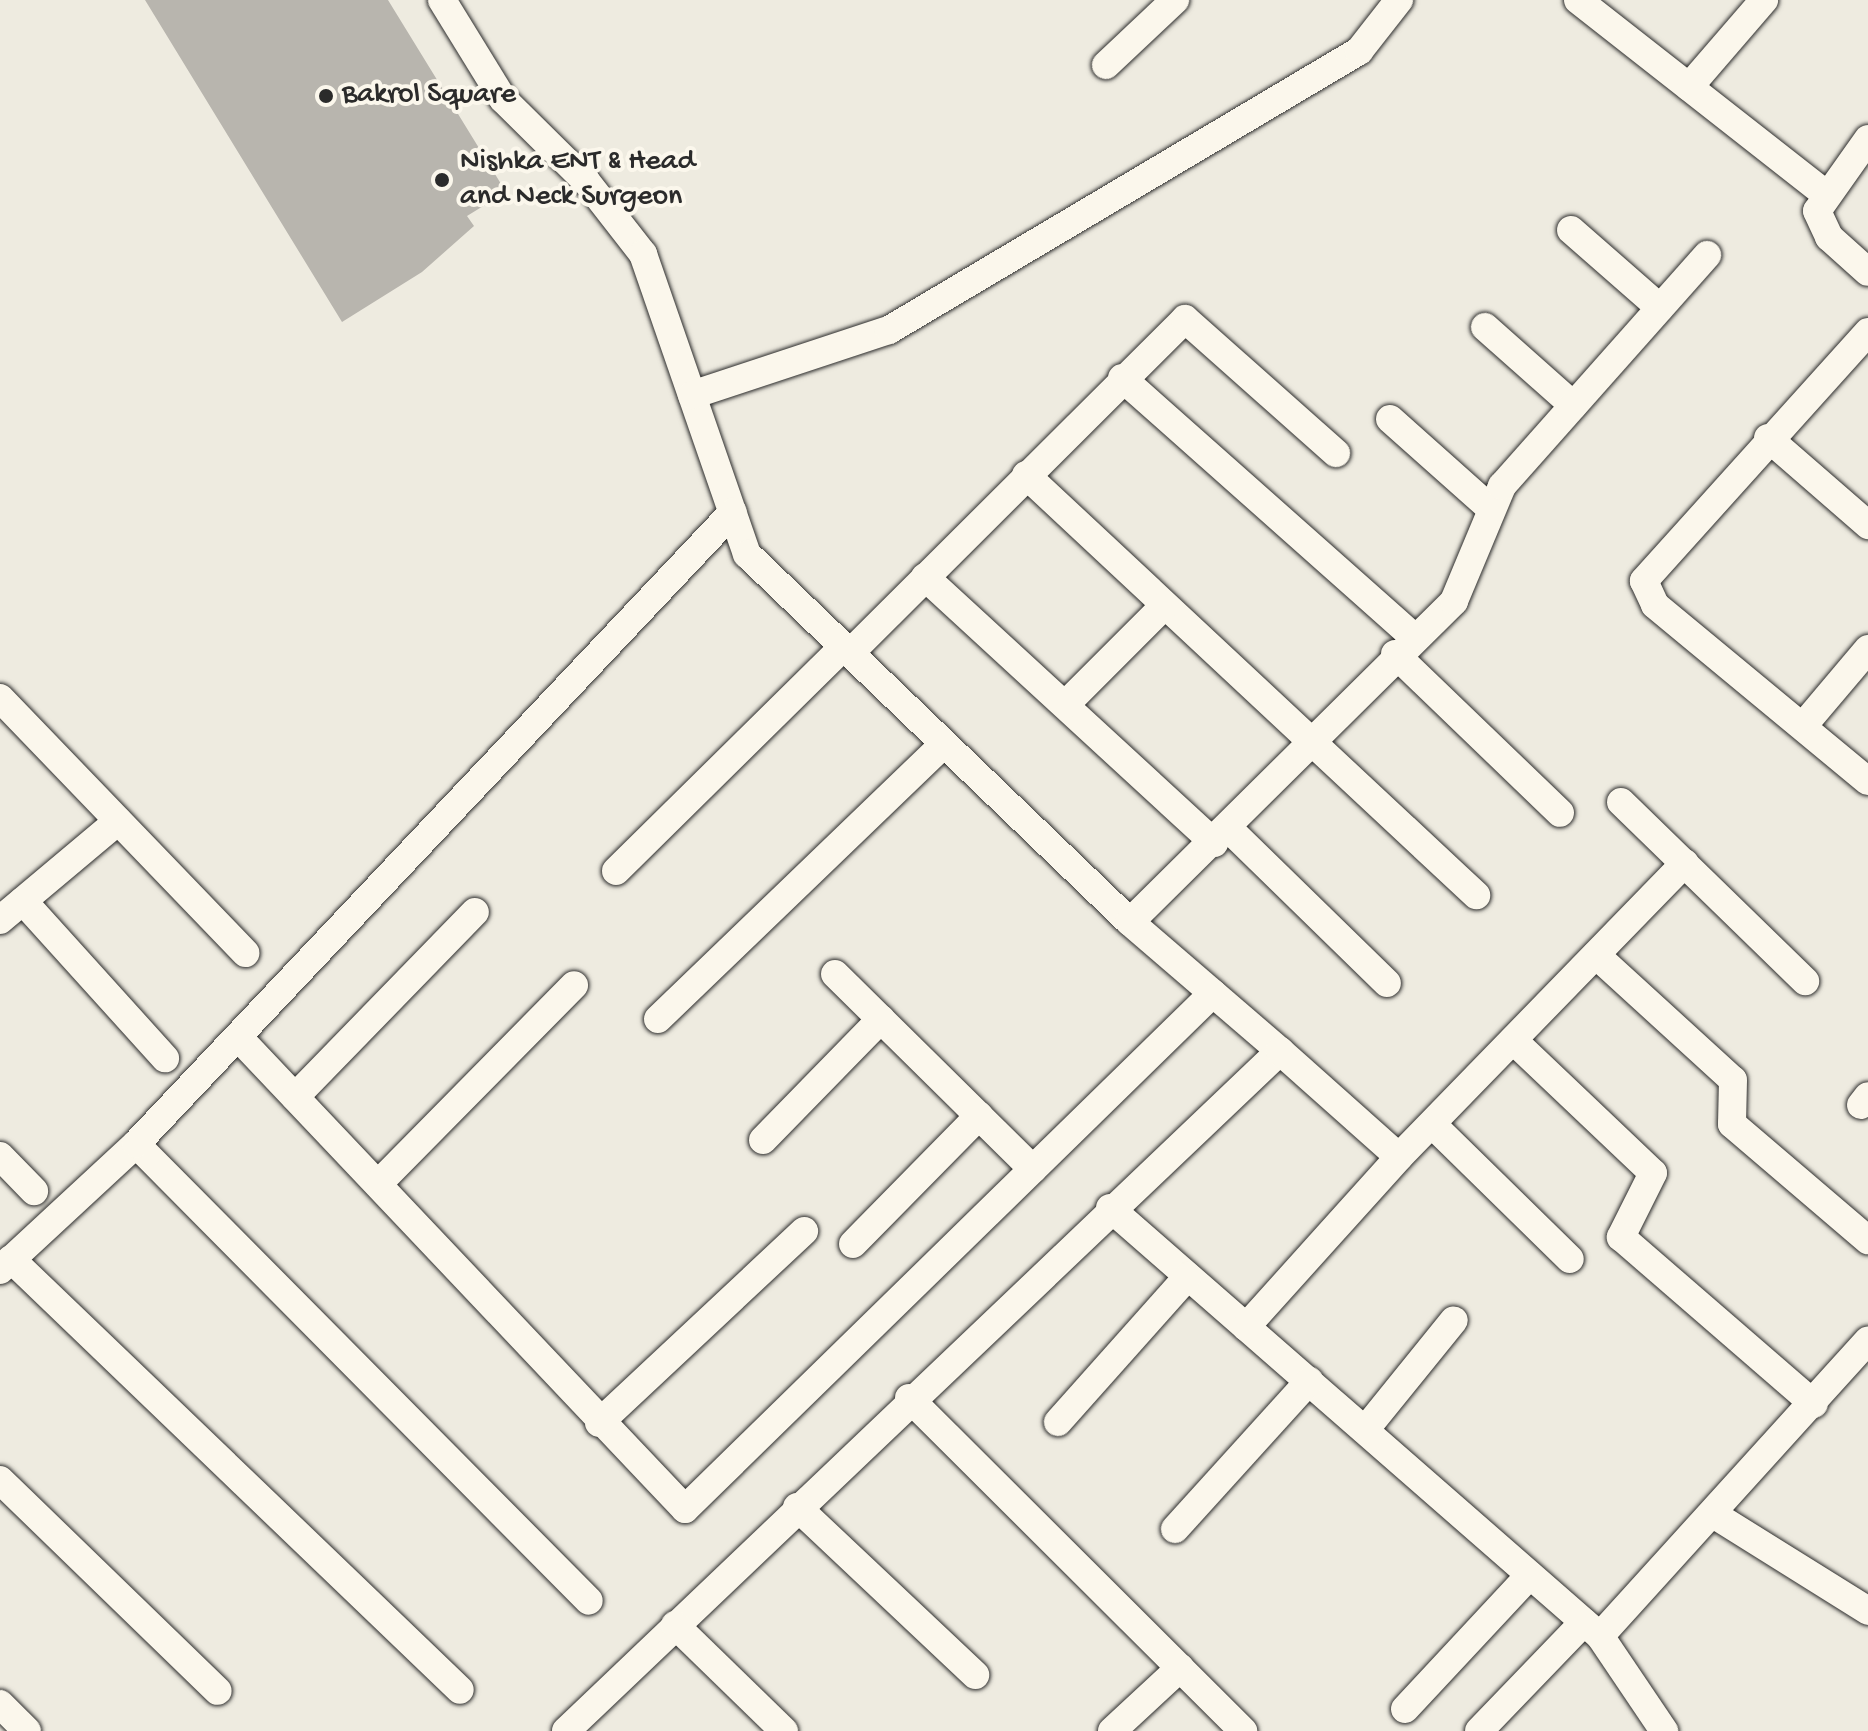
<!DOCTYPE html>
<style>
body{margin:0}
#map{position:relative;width:1868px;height:1731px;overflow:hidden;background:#eeebe0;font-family:"Gochi Hand",sans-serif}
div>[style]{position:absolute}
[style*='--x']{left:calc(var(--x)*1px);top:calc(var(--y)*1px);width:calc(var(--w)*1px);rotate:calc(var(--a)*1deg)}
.building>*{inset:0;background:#b8b5ae}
.roads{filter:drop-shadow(0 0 2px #2b2b2b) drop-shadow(0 0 2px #2b2b2b)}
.street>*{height:28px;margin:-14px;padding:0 14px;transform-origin:14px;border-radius:14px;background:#fbf7ec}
.dots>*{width:22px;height:22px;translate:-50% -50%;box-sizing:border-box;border:4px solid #fbf7ec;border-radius:50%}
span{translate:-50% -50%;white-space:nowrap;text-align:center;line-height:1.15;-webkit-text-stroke:8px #fbf7ec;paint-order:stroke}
.poi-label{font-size:30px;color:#2b2b2b}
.left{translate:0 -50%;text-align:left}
</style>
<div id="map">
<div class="building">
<div style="clip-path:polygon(145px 0,388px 0,506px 192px,467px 216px,474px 226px,422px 272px,342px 322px)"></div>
</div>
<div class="roads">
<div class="street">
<div style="--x:442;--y:0;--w:116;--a:58.4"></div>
<div style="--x:503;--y:99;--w:117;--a:44.7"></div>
<div style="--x:586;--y:181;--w:93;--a:52"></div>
<div style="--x:643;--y:254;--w:318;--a:70.9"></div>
<div style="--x:747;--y:554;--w:531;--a:43.86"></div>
<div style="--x:1130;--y:922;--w:198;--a:40.7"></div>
<div style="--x:1280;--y:1051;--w:986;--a:136.4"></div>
<div style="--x:1578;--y:0;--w:313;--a:38.1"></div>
<div style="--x:1106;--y:65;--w:95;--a:-43.3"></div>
<div style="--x:1689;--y:87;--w:115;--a:-49.2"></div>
<div style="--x:1868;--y:139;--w:88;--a:125.3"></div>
<div style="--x:1817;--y:211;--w:29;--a:65"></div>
<div style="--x:1829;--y:237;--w:52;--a:41.9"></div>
<div style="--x:1571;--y:230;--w:118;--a:41.2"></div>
<div style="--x:1485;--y:327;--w:118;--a:41.6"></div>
<div style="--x:1868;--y:332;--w:335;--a:132"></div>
<div style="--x:1644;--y:581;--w:26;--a:65"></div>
<div style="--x:1655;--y:605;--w:276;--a:39.6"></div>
<div style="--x:1122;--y:378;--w:390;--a:41.6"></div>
<div style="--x:692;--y:395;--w:207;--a:-18.3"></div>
<div style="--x:889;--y:330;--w:547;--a:-30.69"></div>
<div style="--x:1359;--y:51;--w:65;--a:-51.9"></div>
<div style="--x:1390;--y:419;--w:134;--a:41.7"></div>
<div style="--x:1768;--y:438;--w:133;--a:41"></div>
<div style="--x:1026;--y:475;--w:616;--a:43.03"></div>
<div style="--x:925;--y:577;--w:393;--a:42.6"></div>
<div style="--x:850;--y:653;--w:473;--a:-44.9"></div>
<div style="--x:1185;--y:319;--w:202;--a:41.6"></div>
<div style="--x:1395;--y:654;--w:229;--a:43.9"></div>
<div style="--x:0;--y:698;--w:354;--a:46.1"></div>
<div style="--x:1066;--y:704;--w:139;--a:-45"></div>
<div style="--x:1803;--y:726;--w:101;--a:-49.8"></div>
<div style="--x:1621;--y:802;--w:257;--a:44.2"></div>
<div style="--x:1228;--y:828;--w:222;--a:44.3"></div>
<div style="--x:616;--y:871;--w:319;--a:-44.6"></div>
<div style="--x:23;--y:901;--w:212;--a:47.9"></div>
<div style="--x:0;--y:920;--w:154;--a:-40"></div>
<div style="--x:1130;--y:922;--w:456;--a:-44.7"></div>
<div style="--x:1454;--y:601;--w:125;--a:-67.3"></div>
<div style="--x:1502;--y:486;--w:309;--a:-48.4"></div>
<div style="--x:1596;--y:955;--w:185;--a:42.4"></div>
<div style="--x:1733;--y:1080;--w:44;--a:91.3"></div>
<div style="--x:1732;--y:1124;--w:179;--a:40.5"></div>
<div style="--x:835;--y:974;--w:278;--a:44.6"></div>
<div style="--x:658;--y:1019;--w:397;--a:-43.9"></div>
<div style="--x:238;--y:1037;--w:650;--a:46.56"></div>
<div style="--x:685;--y:1509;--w:738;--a:-44.34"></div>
<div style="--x:1515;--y:1042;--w:190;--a:43.5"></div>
<div style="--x:1653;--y:1173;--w:72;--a:116.6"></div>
<div style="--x:1621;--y:1237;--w:255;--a:40.9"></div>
<div style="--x:1280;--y:1051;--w:159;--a:41.7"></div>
<div style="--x:1399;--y:1157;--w:410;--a:-45.8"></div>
<div style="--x:295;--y:1097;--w:258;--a:-45.8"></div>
<div style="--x:1861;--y:1105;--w:11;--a:-52"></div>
<div style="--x:1434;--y:1126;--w:190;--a:44.4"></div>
<div style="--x:763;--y:1140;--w:169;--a:-45.7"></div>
<div style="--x:136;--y:1144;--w:643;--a:45.25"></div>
<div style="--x:0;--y:1156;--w:49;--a:45.8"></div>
<div style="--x:381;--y:1181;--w:275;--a:-45.4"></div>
<div style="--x:1110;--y:1208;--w:651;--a:41.14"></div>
<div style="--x:1600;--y:1636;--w:115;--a:56"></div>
<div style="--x:853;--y:1244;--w:180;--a:-45.5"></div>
<div style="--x:11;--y:1259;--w:622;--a:43.83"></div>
<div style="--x:0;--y:1270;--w:185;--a:-42.8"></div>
<div style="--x:136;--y:1144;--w:869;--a:-46.63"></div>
<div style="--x:1246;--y:1327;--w:229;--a:-48"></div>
<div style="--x:909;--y:1398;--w:472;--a:44.9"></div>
<div style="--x:1058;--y:1422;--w:195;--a:-48.3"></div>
<div style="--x:599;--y:1423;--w:281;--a:-43.1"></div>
<div style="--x:1365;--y:1430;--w:141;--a:-51"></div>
<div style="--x:0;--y:1480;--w:303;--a:44.1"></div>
<div style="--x:797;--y:1507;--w:245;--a:43.3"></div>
<div style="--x:1713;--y:1514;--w:183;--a:32"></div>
<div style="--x:1175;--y:1529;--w:200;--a:-47.8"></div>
<div style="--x:675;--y:1625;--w:152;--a:44.2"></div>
<div style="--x:1600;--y:1636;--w:399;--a:-47.8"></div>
<div style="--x:0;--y:1704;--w:38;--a:45"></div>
<div style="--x:1405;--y:1709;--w:183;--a:-47"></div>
<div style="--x:1112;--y:1731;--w:93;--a:-42.8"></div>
<div style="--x:1479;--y:1731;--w:151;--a:-46.1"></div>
</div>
</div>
<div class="dots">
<div style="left:326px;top:96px;background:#2b2b2b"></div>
<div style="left:442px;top:180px;background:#2b2b2b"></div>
</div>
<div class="poi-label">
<span class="left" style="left:342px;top:96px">Bakrol Square</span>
<span class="left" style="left:460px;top:180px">Nishka ENT &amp; Head<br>and Neck Surgeon</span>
</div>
</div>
